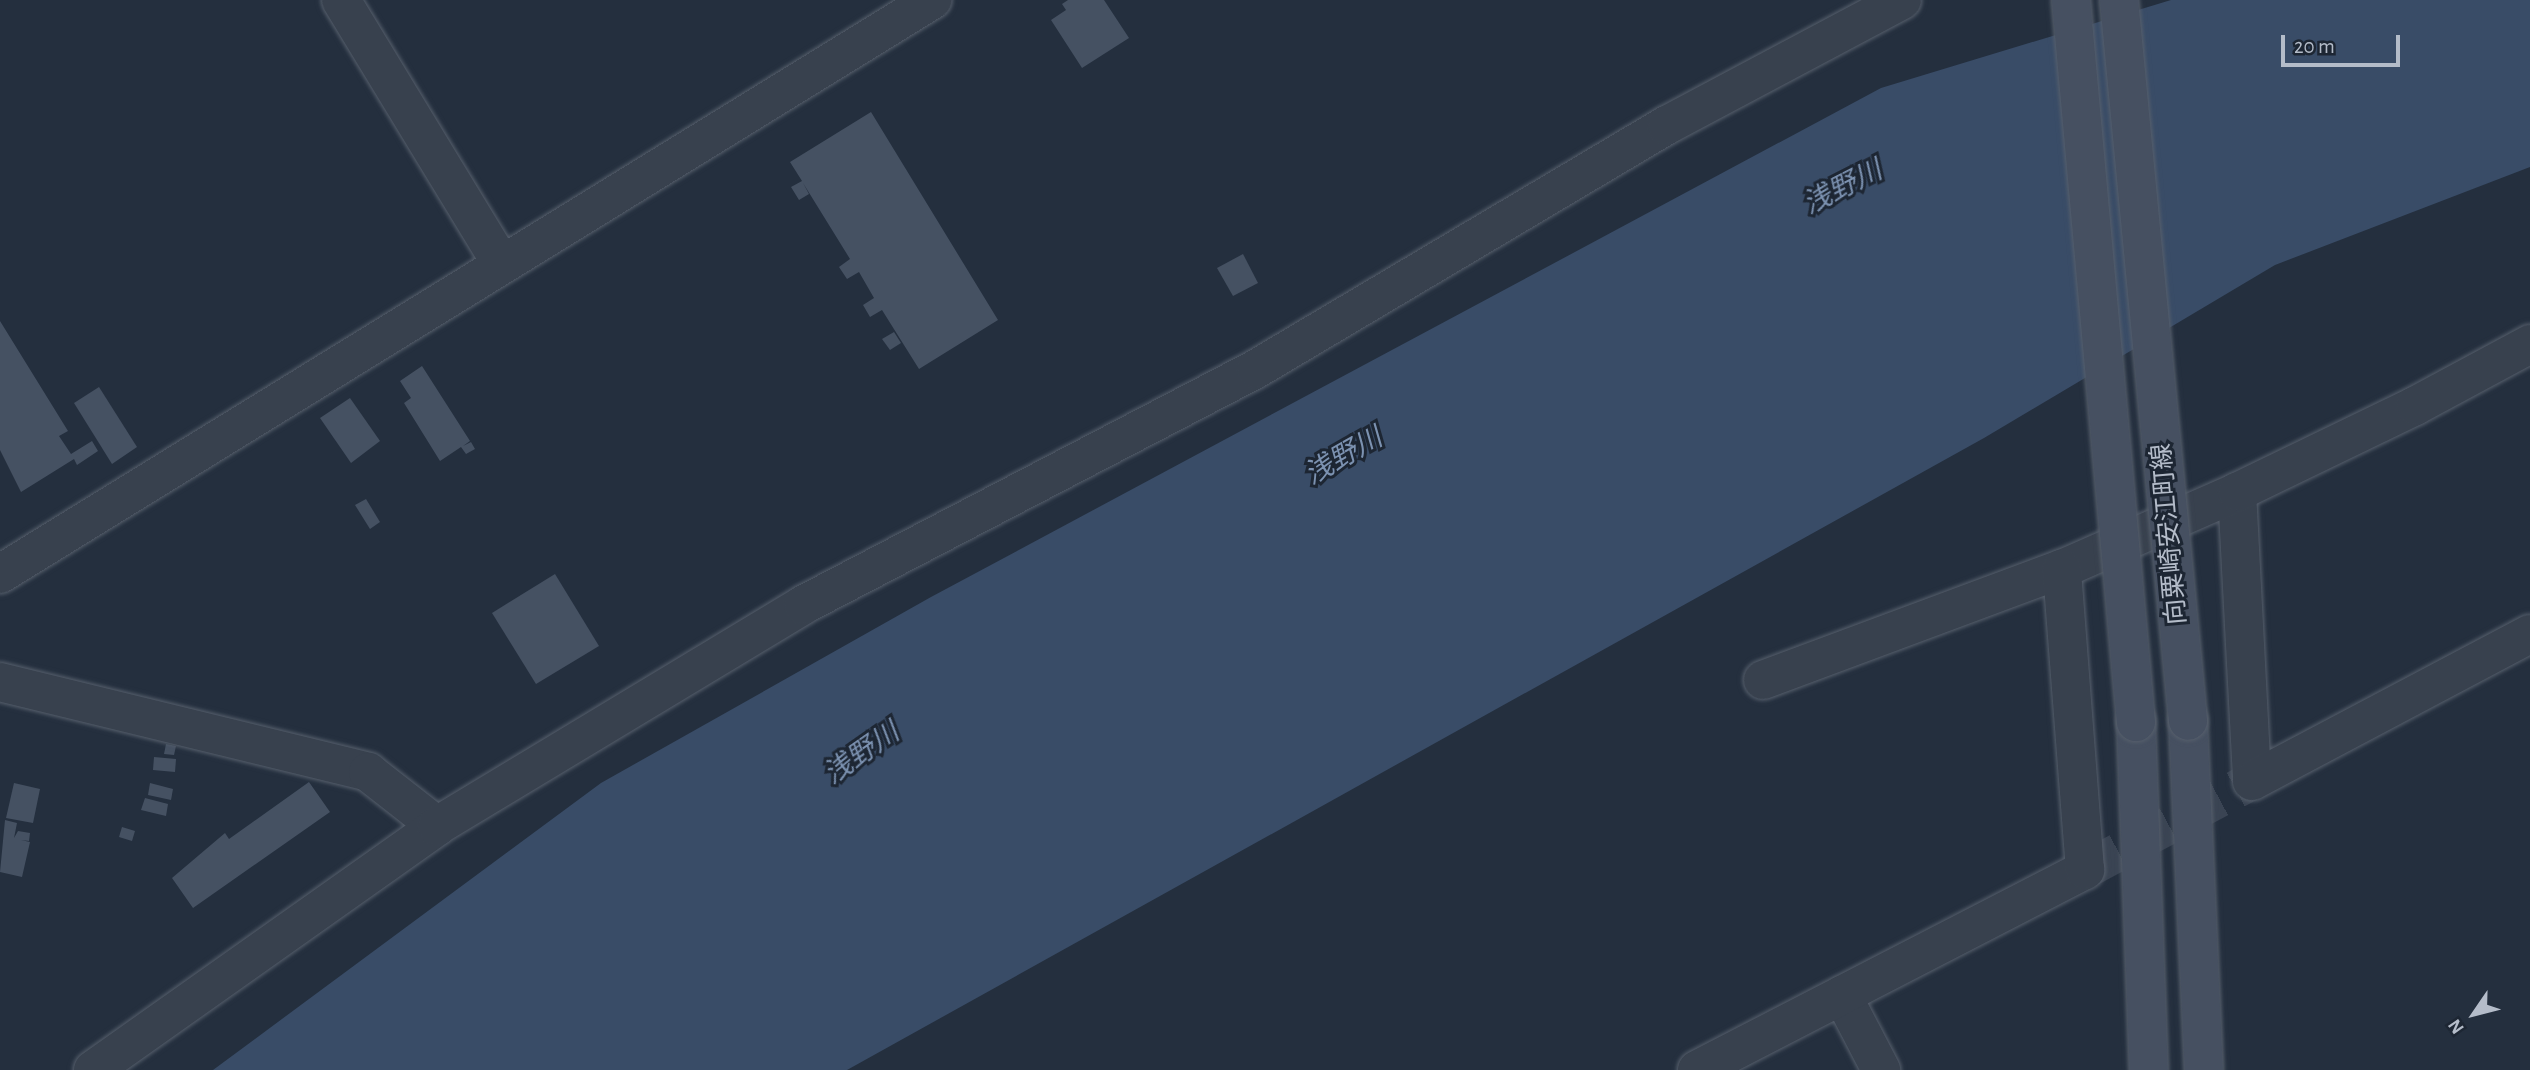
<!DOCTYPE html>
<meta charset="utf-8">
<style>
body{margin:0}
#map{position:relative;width:2530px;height:1070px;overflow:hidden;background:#242f3e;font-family:"Alegreya Sans","Noto Sans JP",sans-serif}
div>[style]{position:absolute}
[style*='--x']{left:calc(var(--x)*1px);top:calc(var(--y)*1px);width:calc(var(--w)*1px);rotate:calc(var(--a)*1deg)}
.water>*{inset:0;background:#394c67}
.building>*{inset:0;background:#455162}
.minor-tunnel>*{height:38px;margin-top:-19px;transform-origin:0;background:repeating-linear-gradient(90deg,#3a4453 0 38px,transparent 0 57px)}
.roads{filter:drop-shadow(0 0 2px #565f6c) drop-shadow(0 0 2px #565f6c)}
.minor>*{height:38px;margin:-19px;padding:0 19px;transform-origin:19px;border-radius:19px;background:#38414e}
.tertiary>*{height:38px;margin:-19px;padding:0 19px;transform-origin:19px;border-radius:19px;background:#38414e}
.secondary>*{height:38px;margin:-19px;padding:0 19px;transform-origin:19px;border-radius:19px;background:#465061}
.bridges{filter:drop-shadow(0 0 2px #565f6c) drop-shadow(0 0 2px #565f6c)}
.secondary-bridge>*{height:38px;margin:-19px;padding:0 19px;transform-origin:19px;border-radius:19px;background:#465061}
span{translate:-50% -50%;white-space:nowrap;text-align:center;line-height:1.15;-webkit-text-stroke:6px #1d2633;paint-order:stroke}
.street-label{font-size:26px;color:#b4bcc9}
.water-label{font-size:28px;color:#7c92b1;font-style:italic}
.north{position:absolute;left:2439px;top:979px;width:70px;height:70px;-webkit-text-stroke:5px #1d2633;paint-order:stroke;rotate:235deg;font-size:19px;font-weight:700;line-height:28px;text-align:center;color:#b4bcc9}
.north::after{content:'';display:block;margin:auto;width:24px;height:32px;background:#b4bcc9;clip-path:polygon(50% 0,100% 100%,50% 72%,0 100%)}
.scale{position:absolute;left:2281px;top:35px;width:119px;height:32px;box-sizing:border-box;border:4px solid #b4bcc9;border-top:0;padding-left:9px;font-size:21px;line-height:24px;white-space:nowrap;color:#b4bcc9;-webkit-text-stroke:5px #1d2633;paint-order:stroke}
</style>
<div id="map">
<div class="water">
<div style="clip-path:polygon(2171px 0,2530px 0,2530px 167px,2275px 265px,1984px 438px,847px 1070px,213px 1070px,601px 783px,931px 597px,1881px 88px)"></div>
</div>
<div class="building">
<div style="clip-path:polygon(1068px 0,1104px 0,1129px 38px,1082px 68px,1051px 20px,1066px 10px,1062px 4px)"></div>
<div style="clip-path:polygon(871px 112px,998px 320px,919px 369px,882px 310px,870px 317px,863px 305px,874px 298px,859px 272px,847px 279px,839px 267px,850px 259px,803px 183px,809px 194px,799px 200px,791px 187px,802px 181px,790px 162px)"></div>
<div style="clip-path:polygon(1243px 254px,1258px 283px,1233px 296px,1217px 268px)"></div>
<div style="clip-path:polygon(0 321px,68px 431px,59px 436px,71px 454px,92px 441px,98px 451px,77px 465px,74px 459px,21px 492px,0 450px)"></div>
<div style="clip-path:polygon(894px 332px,901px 343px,890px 350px,882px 339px)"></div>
<div style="clip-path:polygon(422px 366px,470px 441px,463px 446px,471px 442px,475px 449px,466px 454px,461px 447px,440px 461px,404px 403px,411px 398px,400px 381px)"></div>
<div style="clip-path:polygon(99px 387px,137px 447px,112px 464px,74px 403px)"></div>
<div style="clip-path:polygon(350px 398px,380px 441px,351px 463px,320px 418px)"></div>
<div style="clip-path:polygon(366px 499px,380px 522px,370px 529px,355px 505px)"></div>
<div style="clip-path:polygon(555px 574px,599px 646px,536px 684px,492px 613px)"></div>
<div style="clip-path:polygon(166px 744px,176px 746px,174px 755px,164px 754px)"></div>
<div style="clip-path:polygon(154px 757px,176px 759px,175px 772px,153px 770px)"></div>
<div style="clip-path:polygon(309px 782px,330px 812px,193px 908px,172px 878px,225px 833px,229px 839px)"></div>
<div style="clip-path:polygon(14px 783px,40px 789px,33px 823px,6px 818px)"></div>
<div style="clip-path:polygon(150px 783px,173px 789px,171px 800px,148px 795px)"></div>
<div style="clip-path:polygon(145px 798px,168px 804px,166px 816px,141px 810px)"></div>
<div style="clip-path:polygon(5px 820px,17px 823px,14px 838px,18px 831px,30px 833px,29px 841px,21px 840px,30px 842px,22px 877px,0 872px)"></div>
<div style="clip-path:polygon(122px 827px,135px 831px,132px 841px,119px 837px)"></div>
</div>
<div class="minor-tunnel">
<div style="--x:2085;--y:870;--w:189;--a:-28.1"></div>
</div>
<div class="roads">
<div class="minor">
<div style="--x:341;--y:0;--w:308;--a:58.7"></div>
<div style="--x:2237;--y:492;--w:289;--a:87"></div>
<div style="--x:2252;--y:781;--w:314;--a:-27.9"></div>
<div style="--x:1763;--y:680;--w:319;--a:-20.4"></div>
<div style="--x:2062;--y:569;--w:191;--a:-23.7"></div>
<div style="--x:2237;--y:492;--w:198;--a:-25.8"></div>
<div style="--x:2415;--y:406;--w:131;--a:-28.3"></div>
<div style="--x:0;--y:682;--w:379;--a:13.7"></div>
<div style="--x:368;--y:772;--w:88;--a:38"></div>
<div style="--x:1842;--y:995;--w:85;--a:62.5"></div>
<div style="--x:93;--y:1070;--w:422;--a:-35.3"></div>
<div style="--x:437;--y:826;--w:428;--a:-31.1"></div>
<div style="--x:803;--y:605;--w:511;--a:-27.52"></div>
<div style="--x:1256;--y:369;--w:478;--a:-30.7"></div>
<div style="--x:1667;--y:125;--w:266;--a:-28"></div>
<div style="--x:1697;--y:1070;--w:437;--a:-27.3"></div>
<div style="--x:2085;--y:870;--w:302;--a:-94.4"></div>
</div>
<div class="tertiary">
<div style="--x:0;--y:574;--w:1095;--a:-31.63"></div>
</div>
<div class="secondary">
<div style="--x:2188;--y:721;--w:349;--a:87.4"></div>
<div style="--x:2136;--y:722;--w:348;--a:87.9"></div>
</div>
</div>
<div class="bridges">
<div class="secondary-bridge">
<div style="--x:2071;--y:0;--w:725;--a:84.86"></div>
<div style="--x:2119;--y:0;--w:724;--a:84.53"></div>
</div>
</div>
<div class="street-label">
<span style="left:2170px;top:534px;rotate:-95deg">向粟崎安江町線</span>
</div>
<div class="water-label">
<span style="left:1843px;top:188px;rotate:-27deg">浅野川</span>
<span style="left:1344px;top:457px;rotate:-30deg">浅野川</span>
<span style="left:862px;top:754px;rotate:-35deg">浅野川</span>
</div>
<div class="north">N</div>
<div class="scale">20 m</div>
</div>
